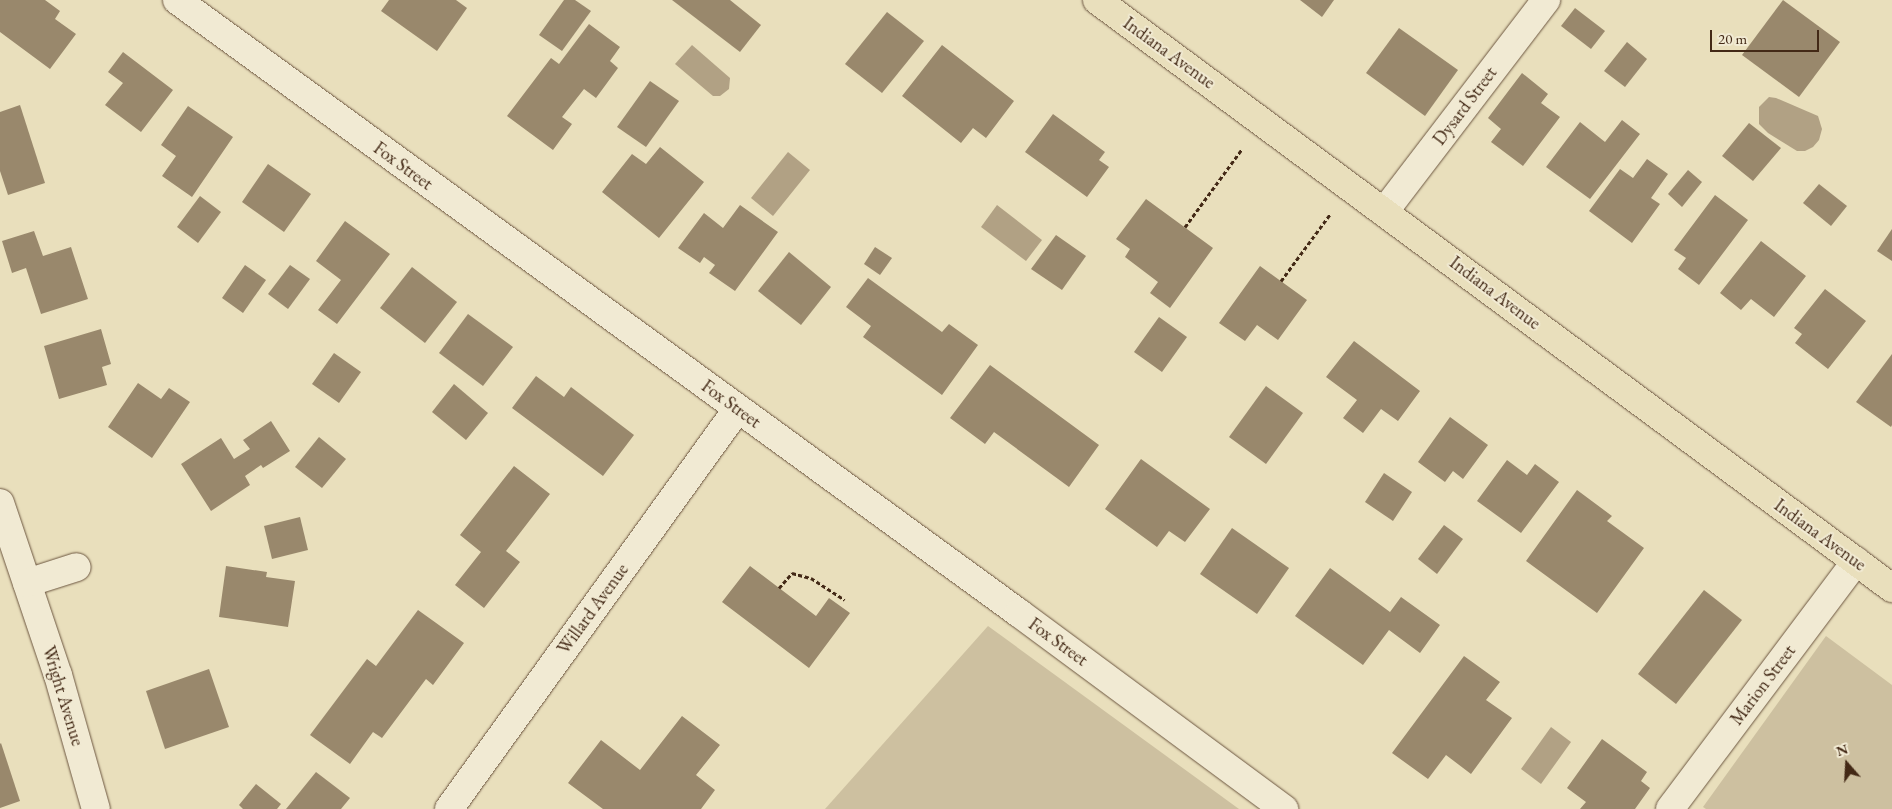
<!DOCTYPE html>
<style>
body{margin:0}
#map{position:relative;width:1892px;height:809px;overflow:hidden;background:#e9dfbc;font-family:"EB Garamond",serif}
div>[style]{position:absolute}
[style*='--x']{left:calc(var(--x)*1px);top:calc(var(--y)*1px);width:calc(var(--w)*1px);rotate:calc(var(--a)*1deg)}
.green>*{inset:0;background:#cdc0a0}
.water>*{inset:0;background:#b1a184}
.building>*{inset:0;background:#99886c}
.path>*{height:3px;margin-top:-1.5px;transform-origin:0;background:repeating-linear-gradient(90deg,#432916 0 4px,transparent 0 6.5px)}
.roads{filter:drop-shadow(0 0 1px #6c5640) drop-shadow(0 0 1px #6c5640)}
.street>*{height:28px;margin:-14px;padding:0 14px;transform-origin:14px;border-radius:14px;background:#f1ead3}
.primary>*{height:28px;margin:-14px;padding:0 14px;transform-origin:14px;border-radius:14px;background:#e9dfbc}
span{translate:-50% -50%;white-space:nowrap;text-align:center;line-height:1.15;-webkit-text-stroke:4px #f1ead3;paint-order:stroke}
.street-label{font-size:18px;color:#432916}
.north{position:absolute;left:1822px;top:739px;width:50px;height:50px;-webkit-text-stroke:4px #f1ead3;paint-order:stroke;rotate:341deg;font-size:14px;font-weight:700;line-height:20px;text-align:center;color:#432916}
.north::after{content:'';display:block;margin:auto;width:18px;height:22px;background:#432916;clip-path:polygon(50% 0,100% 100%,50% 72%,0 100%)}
.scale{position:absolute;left:1710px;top:30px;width:109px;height:22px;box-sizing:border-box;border:2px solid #432916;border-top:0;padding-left:6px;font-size:15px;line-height:18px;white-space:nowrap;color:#432916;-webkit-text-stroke:4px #f1ead3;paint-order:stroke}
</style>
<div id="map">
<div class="green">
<div style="clip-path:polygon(988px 626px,1239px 809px,825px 809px)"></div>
<div style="clip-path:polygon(1826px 636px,1892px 685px,1892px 809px,1706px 809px,1703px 807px)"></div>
</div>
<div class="water">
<div style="clip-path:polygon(692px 45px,730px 78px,729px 89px,720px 96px,713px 96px,675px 64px)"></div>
<div style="clip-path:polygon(1769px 97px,1776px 98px,1818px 116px,1822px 129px,1819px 140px,1813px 147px,1805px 151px,1797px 151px,1768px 133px,1759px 124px,1759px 107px)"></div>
<div style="clip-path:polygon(788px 152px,810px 170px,773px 216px,751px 198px)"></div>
<div style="clip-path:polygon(997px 205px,1042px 240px,1026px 261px,981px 227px)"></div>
<div style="clip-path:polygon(1551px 727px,1571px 742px,1541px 784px,1521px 769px)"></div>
</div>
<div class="building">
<div style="clip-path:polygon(0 0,45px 0,60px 11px,55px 19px,76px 34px,50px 69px,0 32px)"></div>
<div style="clip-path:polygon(389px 0,456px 0,467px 8px,437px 51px,381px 11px)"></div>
<div style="clip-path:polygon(564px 0,575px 0,591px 11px,562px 51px,539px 35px)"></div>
<div style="clip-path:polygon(672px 0,730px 0,761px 25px,740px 52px)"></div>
<div style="clip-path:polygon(1300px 0,1334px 0,1322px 17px)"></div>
<div style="clip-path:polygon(1783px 0,1840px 42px,1799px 97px,1742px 55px)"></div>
<div style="clip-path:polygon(1575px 8px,1605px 31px,1591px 49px,1561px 26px)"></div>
<div style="clip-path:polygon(887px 12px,924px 41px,882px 93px,845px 64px)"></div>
<div style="clip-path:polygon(589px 24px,620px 47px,610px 61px,618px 68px,596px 98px,584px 89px,562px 117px,572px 124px,553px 150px,507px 116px,551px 58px,559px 64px)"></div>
<div style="clip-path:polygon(1399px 28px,1458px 70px,1425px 116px,1366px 73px)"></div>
<div style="clip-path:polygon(1627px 42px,1647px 59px,1625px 87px,1604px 71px)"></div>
<div style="clip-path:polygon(942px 45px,1014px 101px,986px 138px,973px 128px,961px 143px,902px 96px)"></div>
<div style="clip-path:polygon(123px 52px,173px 90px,141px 132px,105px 105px,123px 83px,108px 72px)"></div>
<div style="clip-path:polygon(1522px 73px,1548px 94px,1541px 103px,1560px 117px,1523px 166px,1491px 142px,1501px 129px,1488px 118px)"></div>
<div style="clip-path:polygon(650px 81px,679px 101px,646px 147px,617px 127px)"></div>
<div style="clip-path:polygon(20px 105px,45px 183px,8px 195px,0 171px,0 112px)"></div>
<div style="clip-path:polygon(188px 106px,233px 137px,192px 197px,162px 176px,176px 156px,161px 145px)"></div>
<div style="clip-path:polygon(1053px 114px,1105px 152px,1099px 160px,1109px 167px,1087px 197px,1025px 152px)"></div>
<div style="clip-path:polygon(1622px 120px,1640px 134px,1590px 199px,1546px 167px,1580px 122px,1605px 142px)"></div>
<div style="clip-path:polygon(1749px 123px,1781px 148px,1753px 181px,1722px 156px)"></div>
<div style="clip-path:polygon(660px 147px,704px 182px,659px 238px,602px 192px,632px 154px,646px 164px)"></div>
<div style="clip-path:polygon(1647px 159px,1668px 174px,1651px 198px,1660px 204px,1632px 243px,1589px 211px,1620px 169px,1633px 178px)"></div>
<div style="clip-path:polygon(268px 164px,311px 194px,284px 232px,242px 202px)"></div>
<div style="clip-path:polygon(1688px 170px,1702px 182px,1682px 207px,1668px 194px)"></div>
<div style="clip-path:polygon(1819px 184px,1847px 206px,1831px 226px,1803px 203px)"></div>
<div style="clip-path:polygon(1715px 195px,1748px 220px,1699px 285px,1678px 269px,1686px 258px,1674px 250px)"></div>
<div style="clip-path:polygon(200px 196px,221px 212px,198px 243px,177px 227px)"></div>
<div style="clip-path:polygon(1146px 199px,1213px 248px,1170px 308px,1150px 293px,1158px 282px,1125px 257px,1130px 249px,1116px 239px)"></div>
<div style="clip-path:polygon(740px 205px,778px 232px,735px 291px,709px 273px,715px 265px,704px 257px,700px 263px,678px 248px,704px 213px,723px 228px)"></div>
<div style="clip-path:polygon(345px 221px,390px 254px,337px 324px,318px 310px,341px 280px,316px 261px)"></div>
<div style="clip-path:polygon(1892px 229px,1892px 261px,1877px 251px)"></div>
<div style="clip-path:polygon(34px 231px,43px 256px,71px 247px,88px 299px,41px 314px,26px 268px,12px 273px,2px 241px)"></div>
<div style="clip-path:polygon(1056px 235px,1086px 256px,1062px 290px,1031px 269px)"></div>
<div style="clip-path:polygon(1761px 241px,1806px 276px,1774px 317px,1751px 299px,1741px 310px,1720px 293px)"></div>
<div style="clip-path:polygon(875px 247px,892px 258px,880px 275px,864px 264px)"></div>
<div style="clip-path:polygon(789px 252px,831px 287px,801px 325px,758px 291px)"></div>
<div style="clip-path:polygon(245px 265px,266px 280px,243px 313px,222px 298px)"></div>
<div style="clip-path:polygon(290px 265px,310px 279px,288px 309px,268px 294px)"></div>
<div style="clip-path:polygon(1260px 266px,1307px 300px,1278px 340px,1257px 325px,1245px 341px,1219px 323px)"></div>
<div style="clip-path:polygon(412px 267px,457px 302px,425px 343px,380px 308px)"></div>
<div style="clip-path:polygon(868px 278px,942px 332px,949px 324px,978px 345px,942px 395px,863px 337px,871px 326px,846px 307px)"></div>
<div style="clip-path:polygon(1825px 289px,1866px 321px,1828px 369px,1795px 343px,1802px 334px,1794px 328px)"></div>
<div style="clip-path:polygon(468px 314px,513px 347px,483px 386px,439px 353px)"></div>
<div style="clip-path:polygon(1159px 317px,1187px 337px,1162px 372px,1134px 352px)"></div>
<div style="clip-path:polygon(101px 329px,111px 364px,102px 367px,107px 385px,59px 399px,44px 346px)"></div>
<div style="clip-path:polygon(1354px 341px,1420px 391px,1398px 421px,1381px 409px,1363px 433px,1343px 418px,1357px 400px,1326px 377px)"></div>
<div style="clip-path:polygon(334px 353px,361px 372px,339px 403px,312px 384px)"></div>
<div style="clip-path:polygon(1892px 354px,1892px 425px,1891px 427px,1856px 402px)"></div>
<div style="clip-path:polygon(990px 365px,1099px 445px,1069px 487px,994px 432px,985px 444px,950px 418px)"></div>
<div style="clip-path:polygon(536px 376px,564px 397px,571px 387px,634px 435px,603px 476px,512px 408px)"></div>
<div style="clip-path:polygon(138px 383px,161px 399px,169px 388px,190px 402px,152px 458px,108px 427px)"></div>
<div style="clip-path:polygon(454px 384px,488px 413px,466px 440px,432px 412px)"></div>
<div style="clip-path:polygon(1266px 386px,1303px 413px,1266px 464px,1229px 437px)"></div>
<div style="clip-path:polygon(1450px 417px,1488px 445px,1463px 479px,1453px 471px,1445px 482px,1418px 462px)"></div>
<div style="clip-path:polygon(271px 421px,290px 451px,263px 468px,261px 465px,245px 476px,250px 485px,211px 511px,181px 464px,221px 438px,234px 459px,250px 449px,243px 440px)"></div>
<div style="clip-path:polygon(319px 437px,346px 459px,322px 488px,295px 467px)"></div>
<div style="clip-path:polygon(1141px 459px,1210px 509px,1185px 542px,1169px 531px,1157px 547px,1105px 509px)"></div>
<div style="clip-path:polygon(1507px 460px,1527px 475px,1535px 464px,1559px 482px,1521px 533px,1477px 501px)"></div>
<div style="clip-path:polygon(514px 466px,550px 494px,506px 551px,520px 562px,484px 608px,455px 585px,481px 552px,460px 535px)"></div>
<div style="clip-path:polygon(1384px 473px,1412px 492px,1393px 521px,1365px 502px)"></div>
<div style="clip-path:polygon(1577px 490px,1612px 516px,1607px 521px,1644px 548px,1597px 613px,1526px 561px)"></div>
<div style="clip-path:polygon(300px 517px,308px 550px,272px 559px,264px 526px)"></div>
<div style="clip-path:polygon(1444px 525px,1463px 539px,1437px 574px,1418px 559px)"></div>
<div style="clip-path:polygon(1232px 528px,1289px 568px,1257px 614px,1200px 574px)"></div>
<div style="clip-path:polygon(226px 566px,267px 572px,266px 577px,295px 581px,288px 627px,219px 617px)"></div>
<div style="clip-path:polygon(750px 566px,816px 616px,829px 598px,850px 613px,809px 668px,722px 602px)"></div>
<div style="clip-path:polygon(1330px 568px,1390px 612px,1401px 597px,1440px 625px,1420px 653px,1389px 630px,1363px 665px,1295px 616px)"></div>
<div style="clip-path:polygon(1704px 590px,1742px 620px,1676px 704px,1638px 674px)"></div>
<div style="clip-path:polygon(418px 610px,464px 643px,433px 685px,426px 679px,382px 738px,373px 732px,350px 764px,310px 735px,367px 659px,376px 666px)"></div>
<div style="clip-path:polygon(1464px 656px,1500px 682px,1486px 700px,1512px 718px,1471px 774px,1446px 755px,1428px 779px,1392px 753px)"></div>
<div style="clip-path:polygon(209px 669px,229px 727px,165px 749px,146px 691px)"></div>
<div style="clip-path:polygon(682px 716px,720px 745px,696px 775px,715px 790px,701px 809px,603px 809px,568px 783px,601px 740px,640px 770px)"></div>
<div style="clip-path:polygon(1602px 739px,1647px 772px,1641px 781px,1650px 788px,1635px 809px,1580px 809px,1586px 802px,1567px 788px)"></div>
<div style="clip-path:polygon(1px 743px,20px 801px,0 808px,0 744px)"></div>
<div style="clip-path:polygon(316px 772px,350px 798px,341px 809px,286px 809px)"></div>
<div style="clip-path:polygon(256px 784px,281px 804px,277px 809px,243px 809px,239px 805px)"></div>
</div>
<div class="path">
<div style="--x:1185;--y:227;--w:97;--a:-53.8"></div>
<div style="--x:1281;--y:281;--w:84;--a:-53.7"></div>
<div style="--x:779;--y:588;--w:20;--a:-49"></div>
<div style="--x:792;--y:573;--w:20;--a:15"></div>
<div style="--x:811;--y:578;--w:40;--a:32.9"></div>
</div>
<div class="roads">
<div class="street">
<div style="--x:177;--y:0;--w:1042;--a:36.06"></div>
<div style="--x:1019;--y:613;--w:330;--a:36.5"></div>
<div style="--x:1384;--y:212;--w:267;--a:-52.6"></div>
<div style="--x:0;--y:503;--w:182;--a:71.4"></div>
<div style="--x:58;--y:675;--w:139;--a:74.2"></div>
<div style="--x:27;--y:583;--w:52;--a:-17.7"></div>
<div style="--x:449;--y:809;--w:493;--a:-54.2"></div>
<div style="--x:1670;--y:809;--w:310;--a:-53.1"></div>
</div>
<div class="primary">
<div style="--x:1097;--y:0;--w:989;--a:36.49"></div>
</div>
</div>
<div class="street-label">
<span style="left:1169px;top:53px;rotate:36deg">Indiana Avenue</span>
<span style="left:1465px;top:106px;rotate:-53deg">Dysard Street</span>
<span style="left:403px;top:166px;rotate:36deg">Fox Street</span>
<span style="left:1495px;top:293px;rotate:37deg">Indiana Avenue</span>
<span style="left:731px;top:404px;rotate:36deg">Fox Street</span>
<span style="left:1820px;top:535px;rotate:36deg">Indiana Avenue</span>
<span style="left:593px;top:609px;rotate:-54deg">Willard Avenue</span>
<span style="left:1058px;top:642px;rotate:36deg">Fox Street</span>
<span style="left:1763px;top:685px;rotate:-53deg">Marion Street</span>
<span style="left:63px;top:696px;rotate:73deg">Wright Avenue</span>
</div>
<div class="north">N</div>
<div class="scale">20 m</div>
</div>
